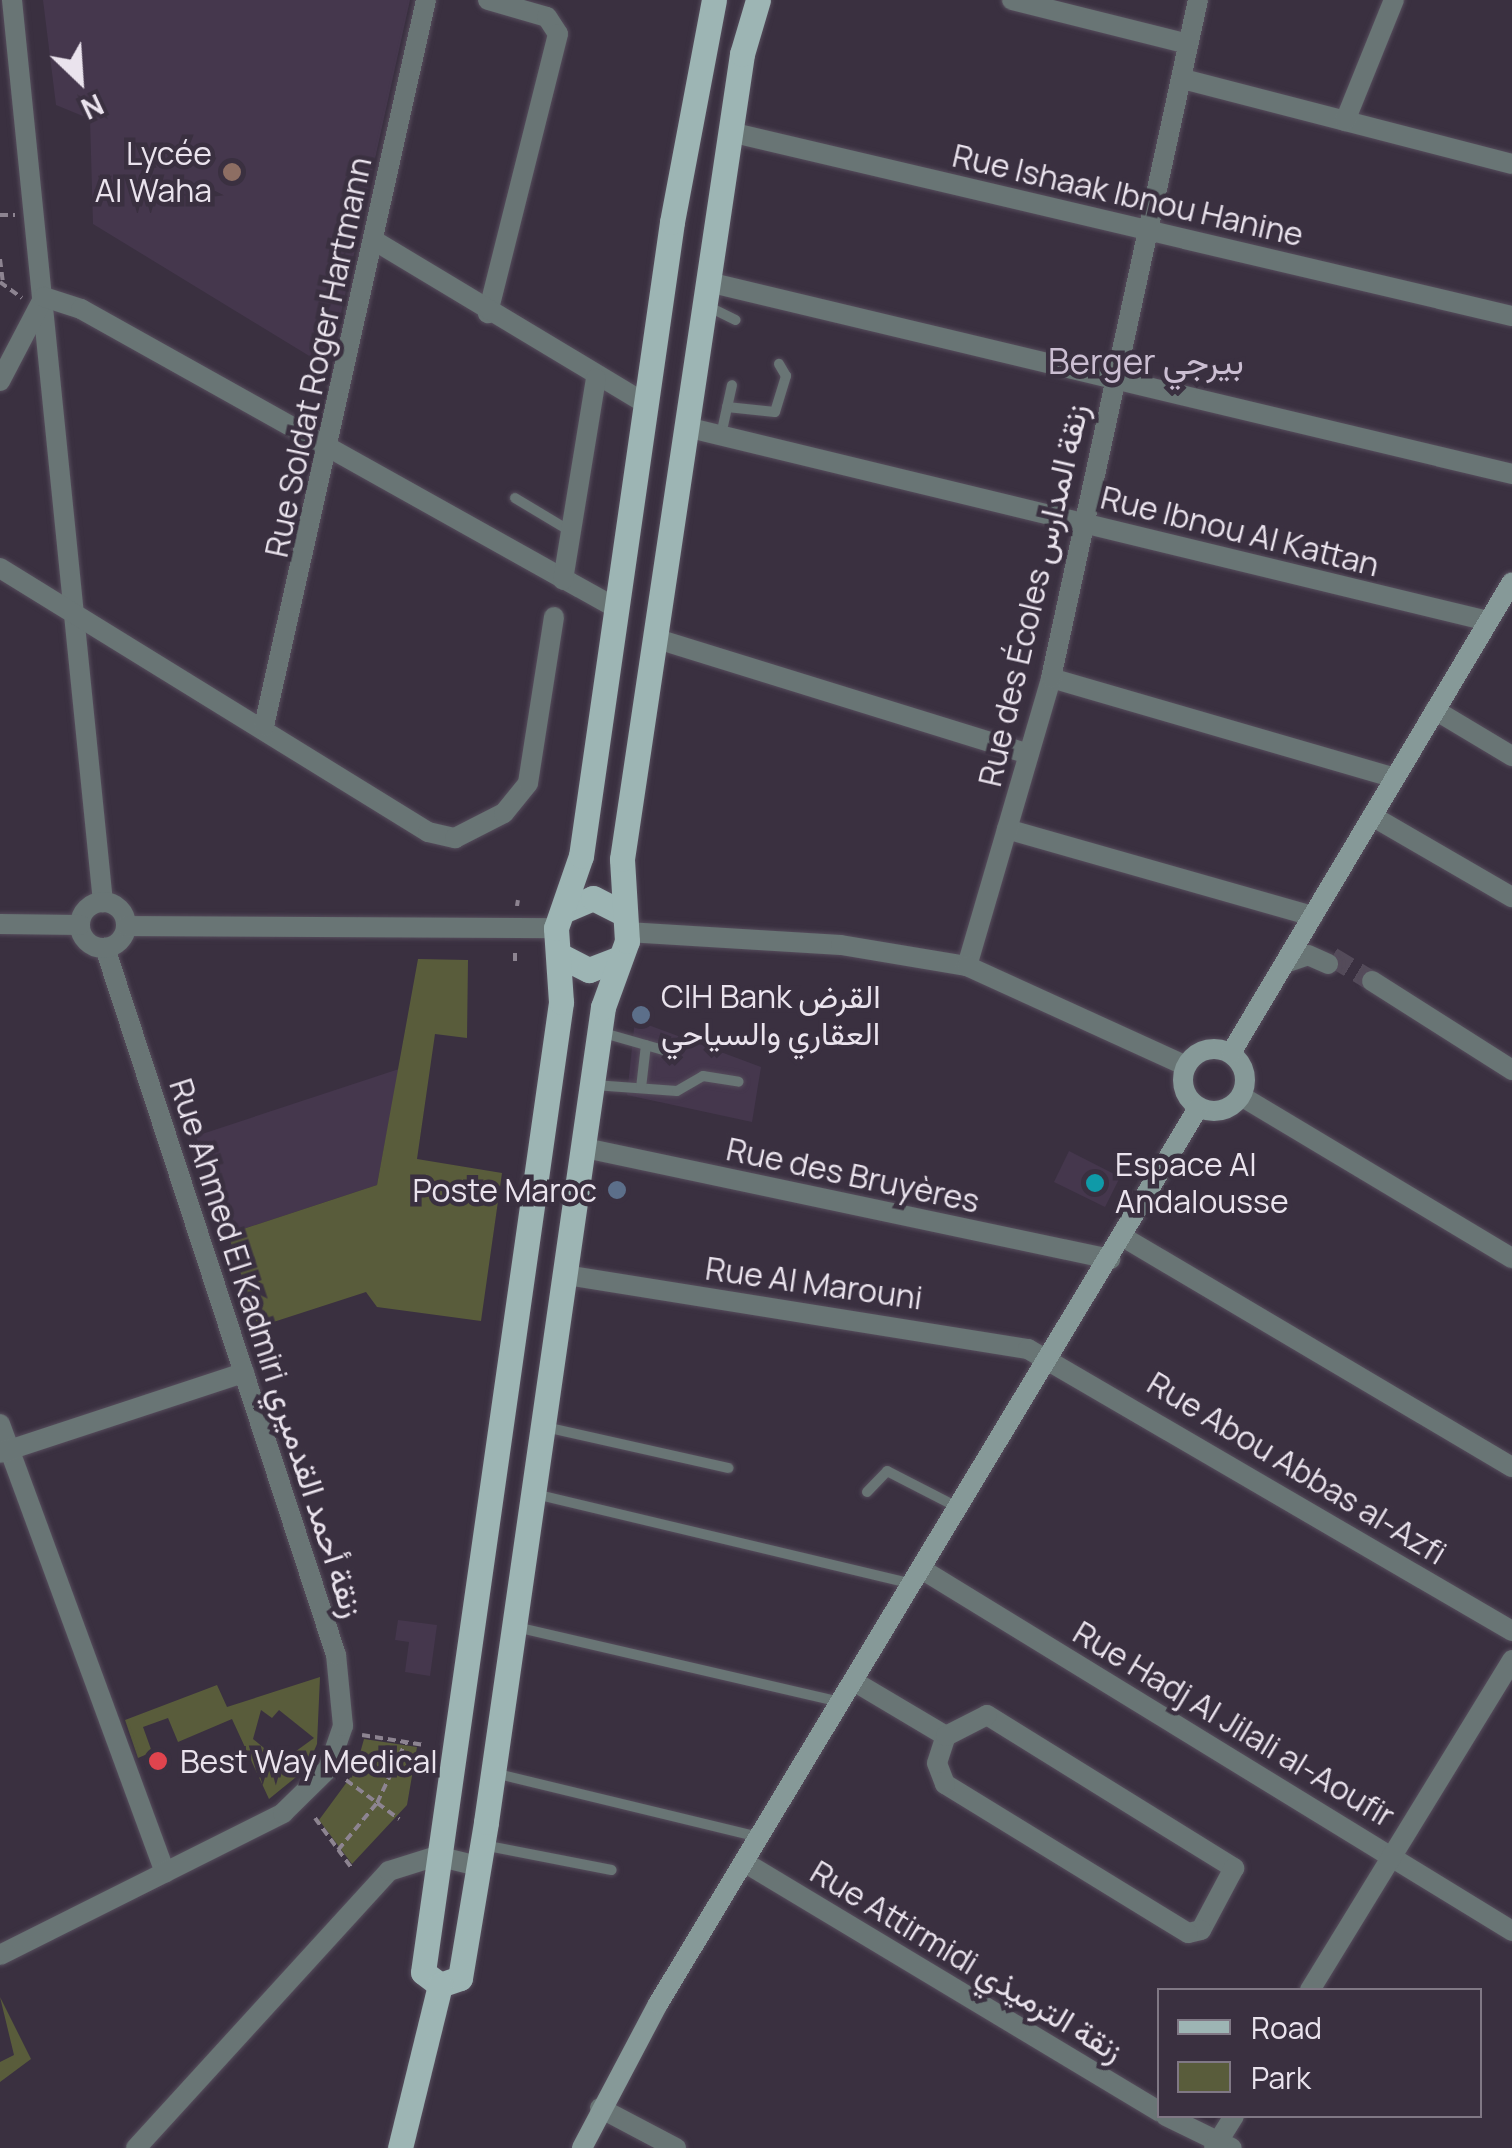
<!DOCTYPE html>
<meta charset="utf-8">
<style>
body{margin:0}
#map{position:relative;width:1512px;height:2148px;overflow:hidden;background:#3a3040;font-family:Manrope,Vazirmatn,sans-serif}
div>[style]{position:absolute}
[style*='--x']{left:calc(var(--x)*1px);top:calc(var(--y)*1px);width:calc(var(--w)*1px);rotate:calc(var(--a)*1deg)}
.built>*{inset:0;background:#45374d}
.green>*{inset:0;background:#595c3b}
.minor-tunnel>*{height:20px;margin-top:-10px;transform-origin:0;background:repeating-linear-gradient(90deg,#544b5a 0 20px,transparent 0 30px)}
.path>*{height:4px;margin-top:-2px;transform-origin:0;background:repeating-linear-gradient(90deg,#8d8491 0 8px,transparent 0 13px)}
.roads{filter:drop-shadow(0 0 2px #564d5c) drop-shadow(0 0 2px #564d5c)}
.service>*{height:10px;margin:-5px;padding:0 5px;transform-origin:5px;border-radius:5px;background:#697575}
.minor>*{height:20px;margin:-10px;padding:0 10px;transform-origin:10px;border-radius:10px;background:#697575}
.tertiary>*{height:20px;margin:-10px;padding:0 10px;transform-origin:10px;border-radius:10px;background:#697575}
.tertiary>.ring{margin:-10px;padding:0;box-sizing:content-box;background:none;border:20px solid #697575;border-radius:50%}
.secondary>*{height:20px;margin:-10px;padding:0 10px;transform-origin:10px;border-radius:10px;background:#869998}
.secondary>.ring{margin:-10px;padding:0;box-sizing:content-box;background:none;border:20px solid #869998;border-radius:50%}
.primary>*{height:25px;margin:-12.5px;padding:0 12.5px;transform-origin:12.5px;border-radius:12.5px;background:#9db5b4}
.dots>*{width:28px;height:28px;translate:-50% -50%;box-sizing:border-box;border:5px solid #3a3040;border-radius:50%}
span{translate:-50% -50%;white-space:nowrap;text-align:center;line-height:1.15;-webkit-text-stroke:9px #3a3040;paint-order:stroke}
.poi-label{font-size:32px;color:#eae3ed}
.right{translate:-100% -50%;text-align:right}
.left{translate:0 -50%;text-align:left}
.street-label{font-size:32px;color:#eae3ed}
.neighbourhood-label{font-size:35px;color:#cbbed2}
.legend{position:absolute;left:1157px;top:1988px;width:325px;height:130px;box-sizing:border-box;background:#3a3040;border:2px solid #807885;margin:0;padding:12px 18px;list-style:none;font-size:30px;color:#eae3ed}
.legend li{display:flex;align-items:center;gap:20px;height:50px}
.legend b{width:50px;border:2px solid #807885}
.north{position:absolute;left:30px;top:30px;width:100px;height:100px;-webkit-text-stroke:8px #3a3040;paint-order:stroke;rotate:155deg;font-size:28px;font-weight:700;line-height:40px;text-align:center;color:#eae3ed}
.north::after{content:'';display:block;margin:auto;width:35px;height:45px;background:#eae3ed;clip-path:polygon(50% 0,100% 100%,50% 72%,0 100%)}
</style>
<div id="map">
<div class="built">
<div style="clip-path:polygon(43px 0,410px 0,329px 368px,93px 224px,90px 119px,56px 105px)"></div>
<div style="clip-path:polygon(635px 1020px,761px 1067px,752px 1122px,627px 1095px)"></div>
<div style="clip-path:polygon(399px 1069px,377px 1185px,228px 1234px,196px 1136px)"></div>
<div style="clip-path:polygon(1069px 1151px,1120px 1177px,1105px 1207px,1054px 1182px)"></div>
<div style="clip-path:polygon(398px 1620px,437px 1625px,430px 1676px,405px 1672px,409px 1642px,395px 1640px)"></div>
</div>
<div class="green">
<div style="clip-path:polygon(418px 959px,468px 960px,467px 1038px,435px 1034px,417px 1159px,502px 1173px,481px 1321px,377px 1307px,366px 1292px,258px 1327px,228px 1234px,377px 1185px)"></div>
<div style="clip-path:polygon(evenodd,320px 1677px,317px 1744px,306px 1769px,269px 1799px,232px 1719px,178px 1742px,168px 1718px,143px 1727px,152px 1752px,138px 1758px,125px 1720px,217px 1685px,227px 1707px,320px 1677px,261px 1710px,272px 1718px,279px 1710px,314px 1738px,281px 1762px,253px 1739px,261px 1710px)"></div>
<div style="clip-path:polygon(364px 1739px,417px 1747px,407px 1805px,352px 1864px,319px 1820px,355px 1771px)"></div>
<div style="clip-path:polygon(0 1997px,31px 2059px,0 2082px,0 2062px,14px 2055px)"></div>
</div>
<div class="minor-tunnel">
<div style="--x:1332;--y:957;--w:47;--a:31"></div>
</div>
<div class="path">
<div style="--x:0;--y:215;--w:15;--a:0"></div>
<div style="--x:0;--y:259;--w:25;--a:83"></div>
<div style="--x:0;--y:282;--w:27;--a:36"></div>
<div style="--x:517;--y:906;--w:6;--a:-81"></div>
<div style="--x:515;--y:961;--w:13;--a:-90"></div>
<div style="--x:362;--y:1735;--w:63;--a:9.2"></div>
<div style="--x:346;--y:1780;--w:66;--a:36.3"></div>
<div style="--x:315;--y:1818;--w:64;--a:53.8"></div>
<div style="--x:338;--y:1850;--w:61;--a:-50.3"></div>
<div style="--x:377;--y:1803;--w:68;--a:-64.6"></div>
</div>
<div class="roads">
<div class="service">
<div style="--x:705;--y:305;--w:34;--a:26"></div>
<div style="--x:727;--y:407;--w:48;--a:5.9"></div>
<div style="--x:775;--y:412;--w:38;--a:-73"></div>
<div style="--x:786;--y:376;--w:14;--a:-120"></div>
<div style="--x:721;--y:435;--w:51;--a:-77.6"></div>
<div style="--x:515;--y:498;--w:64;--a:31"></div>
<div style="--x:600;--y:1032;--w:73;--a:15.9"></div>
<div style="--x:594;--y:1085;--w:83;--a:4.1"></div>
<div style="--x:677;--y:1091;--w:30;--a:-30"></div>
<div style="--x:703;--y:1076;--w:36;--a:9"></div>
<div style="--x:641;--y:1088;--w:43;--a:-83.4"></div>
<div style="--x:545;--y:1427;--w:188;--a:12.6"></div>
<div style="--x:867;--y:1492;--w:29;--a:-46"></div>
<div style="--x:887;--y:1471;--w:81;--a:27.2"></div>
<div style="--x:535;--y:1494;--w:388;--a:13.4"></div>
<div style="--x:516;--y:1627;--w:333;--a:13"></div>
<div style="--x:494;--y:1773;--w:273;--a:13.6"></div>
<div style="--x:483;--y:1845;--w:131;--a:11"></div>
</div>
<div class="minor">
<div style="--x:12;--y:0;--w:907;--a:84.24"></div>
<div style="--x:488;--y:0;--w:61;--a:16.1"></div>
<div style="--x:547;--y:17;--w:20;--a:57"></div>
<div style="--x:558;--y:34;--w:288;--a:104.1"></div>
<div style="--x:1012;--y:0;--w:181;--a:14"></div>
<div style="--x:1183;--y:79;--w:340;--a:14.5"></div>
<div style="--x:1345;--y:121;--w:131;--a:-68"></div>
<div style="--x:730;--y:132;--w:803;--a:13.24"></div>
<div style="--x:375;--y:241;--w:315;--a:31"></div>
<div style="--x:708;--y:282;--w:827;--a:13.43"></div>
<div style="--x:0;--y:381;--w:95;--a:-62.4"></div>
<div style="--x:44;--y:297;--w:39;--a:18"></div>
<div style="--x:81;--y:309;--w:613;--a:29.2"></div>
<div style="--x:686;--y:427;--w:825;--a:13.6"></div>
<div style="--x:0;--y:568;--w:503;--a:31.67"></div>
<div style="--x:428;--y:832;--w:28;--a:13"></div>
<div style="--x:455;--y:838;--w:55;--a:-27"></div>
<div style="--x:504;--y:813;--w:38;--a:-51"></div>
<div style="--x:528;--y:783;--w:168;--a:-81.1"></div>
<div style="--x:563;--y:580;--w:204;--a:-80.7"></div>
<div style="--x:654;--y:638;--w:392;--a:17.2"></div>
<div style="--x:1051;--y:678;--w:358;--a:16.2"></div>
<div style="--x:1435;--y:710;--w:90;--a:30.9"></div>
<div style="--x:264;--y:726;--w:744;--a:-77.42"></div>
<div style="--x:1372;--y:816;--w:162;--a:30.1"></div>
<div style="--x:1007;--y:829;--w:318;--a:15.9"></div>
<div style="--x:1285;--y:963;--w:24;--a:-19"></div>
<div style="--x:1308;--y:955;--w:22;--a:24"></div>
<div style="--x:967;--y:966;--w:300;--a:-73.7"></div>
<div style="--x:1051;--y:678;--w:694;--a:-77.77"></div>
<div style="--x:1372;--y:981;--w:166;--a:32.4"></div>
<div style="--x:585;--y:1148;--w:537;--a:11.94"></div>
<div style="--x:1123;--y:1237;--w:452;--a:30.6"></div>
<div style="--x:566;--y:1275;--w:468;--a:9.1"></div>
<div style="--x:1028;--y:1349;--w:560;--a:30.23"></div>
<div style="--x:0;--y:1424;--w:478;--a:69.8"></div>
<div style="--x:0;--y:1453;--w:257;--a:-18.2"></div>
<div style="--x:923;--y:1570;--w:691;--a:31.5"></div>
<div style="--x:855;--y:1682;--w:106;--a:30.7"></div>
<div style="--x:987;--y:1715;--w:291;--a:31.8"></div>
<div style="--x:1234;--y:1868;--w:70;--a:118"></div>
<div style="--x:1201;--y:1930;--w:13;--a:167"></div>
<div style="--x:1188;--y:1933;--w:285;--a:-148.5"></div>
<div style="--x:945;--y:1784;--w:22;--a:-111"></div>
<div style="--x:937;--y:1763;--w:28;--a:-72"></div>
<div style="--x:946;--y:1736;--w:46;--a:-27.1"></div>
<div style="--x:744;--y:1862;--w:485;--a:31"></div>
<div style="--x:0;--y:1955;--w:317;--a:-26.6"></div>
<div style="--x:283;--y:1813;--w:63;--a:-44.4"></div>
<div style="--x:328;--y:1769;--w:46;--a:-70.8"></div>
<div style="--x:343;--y:1726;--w:71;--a:-95.6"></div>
<div style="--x:336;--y:1655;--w:744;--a:-108.09"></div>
<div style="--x:1310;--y:1990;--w:387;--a:-58.5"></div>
<div style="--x:1166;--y:2116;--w:73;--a:25.9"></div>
<div style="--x:136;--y:2148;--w:375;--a:-47.6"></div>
<div style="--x:389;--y:1871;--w:50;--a:-17.4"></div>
<div style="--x:437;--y:1856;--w:42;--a:13.7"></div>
<div style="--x:1214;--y:2148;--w:38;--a:-58"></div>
</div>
<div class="tertiary">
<div class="ring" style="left:80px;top:902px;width:26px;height:26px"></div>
<div style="--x:0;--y:924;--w:80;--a:0.7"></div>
<div style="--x:127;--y:926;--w:429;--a:0.3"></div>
<div style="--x:627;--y:932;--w:214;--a:3.5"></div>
<div style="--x:841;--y:945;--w:128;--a:9.5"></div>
<div style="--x:967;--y:966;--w:241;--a:24.5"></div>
<div style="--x:1241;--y:1096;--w:316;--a:30.9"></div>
<div style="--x:600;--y:2108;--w:86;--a:27.8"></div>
</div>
<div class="secondary">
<div class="ring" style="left:1183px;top:1049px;width:42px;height:42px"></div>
<div style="--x:1231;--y:1053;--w:548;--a:-59.18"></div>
<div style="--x:582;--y:2148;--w:163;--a:-62.2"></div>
<div style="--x:658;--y:2004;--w:1046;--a:-58.92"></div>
</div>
<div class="primary">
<div style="--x:565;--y:910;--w:30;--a:-23"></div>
<div style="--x:593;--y:898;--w:30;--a:27"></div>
<div style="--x:563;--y:957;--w:29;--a:27"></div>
<div style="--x:589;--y:970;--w:30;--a:-21"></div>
<div style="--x:440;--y:1985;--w:21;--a:-19"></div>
<div style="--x:460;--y:1978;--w:158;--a:-80.5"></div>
<div style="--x:486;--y:1822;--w:823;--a:-81.83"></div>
<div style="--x:603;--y:1007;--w:70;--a:-70"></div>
<div style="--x:627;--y:941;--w:82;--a:-93.5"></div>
<div style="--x:622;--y:859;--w:814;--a:-81.52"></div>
<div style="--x:742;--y:54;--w:56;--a:-73.5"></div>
<div style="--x:440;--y:1985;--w:21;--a:-143"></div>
<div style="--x:423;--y:1972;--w:980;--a:-81.9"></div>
<div style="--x:561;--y:1002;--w:74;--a:-93.9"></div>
<div style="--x:556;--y:928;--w:76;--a:-70.9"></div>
<div style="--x:581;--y:856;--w:640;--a:-81.83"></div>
<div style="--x:672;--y:222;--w:226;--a:-79.3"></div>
<div style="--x:400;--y:2148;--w:168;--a:-76.2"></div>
</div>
</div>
<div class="dots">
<div style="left:232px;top:172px;background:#8d6e63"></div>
<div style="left:641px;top:1015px;background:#5c6f8a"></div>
<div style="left:1095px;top:1183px;background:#0f9aa8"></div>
<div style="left:617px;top:1190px;background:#5c6f8a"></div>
<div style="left:158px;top:1761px;background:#e0444e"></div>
</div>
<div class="poi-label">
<span class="right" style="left:212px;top:172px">Lycée<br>Al Waha</span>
<span class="left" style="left:661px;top:1015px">CIH Bank القرض<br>العقاري والسياحي</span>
<span class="left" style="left:1115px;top:1183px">Espace Al<br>Andalousse</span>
<span class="right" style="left:597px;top:1190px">Poste Maroc</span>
<span class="left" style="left:180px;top:1761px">Best Way Medical</span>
</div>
<div class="street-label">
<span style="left:1128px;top:195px;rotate:13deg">Rue Ishaak Ibnou Hanine</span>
<span style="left:318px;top:357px;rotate:-78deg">Rue Soldat Roger Hartmann</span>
<span style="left:1240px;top:531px;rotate:14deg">Rue Ibnou Al Kattan</span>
<span style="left:1033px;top:595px;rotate:-77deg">Rue des Écoles زنقة المدارس</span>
<span style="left:853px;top:1175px;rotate:12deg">Rue des Bruyères</span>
<span style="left:814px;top:1283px;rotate:8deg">Rue Al Marouni</span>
<span style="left:267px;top:1348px;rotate:72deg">Rue Ahmed El Kadmiri زنقة أحمد القدميري</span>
<span style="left:1297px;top:1468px;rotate:31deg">Rue Abou Abbas al-Azfi</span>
<span style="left:1234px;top:1724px;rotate:31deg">Rue Hadj Al Jilali al-Aoufir</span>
<span style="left:967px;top:1961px;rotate:31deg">Rue Attirmidi زنقة الترميذي</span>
</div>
<div class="neighbourhood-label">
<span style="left:1146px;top:361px">Berger بيرجي</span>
</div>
<ul class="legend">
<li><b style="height:12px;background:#9db5b4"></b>Road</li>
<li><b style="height:28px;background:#595c3b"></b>Park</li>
</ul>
<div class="north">N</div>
</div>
